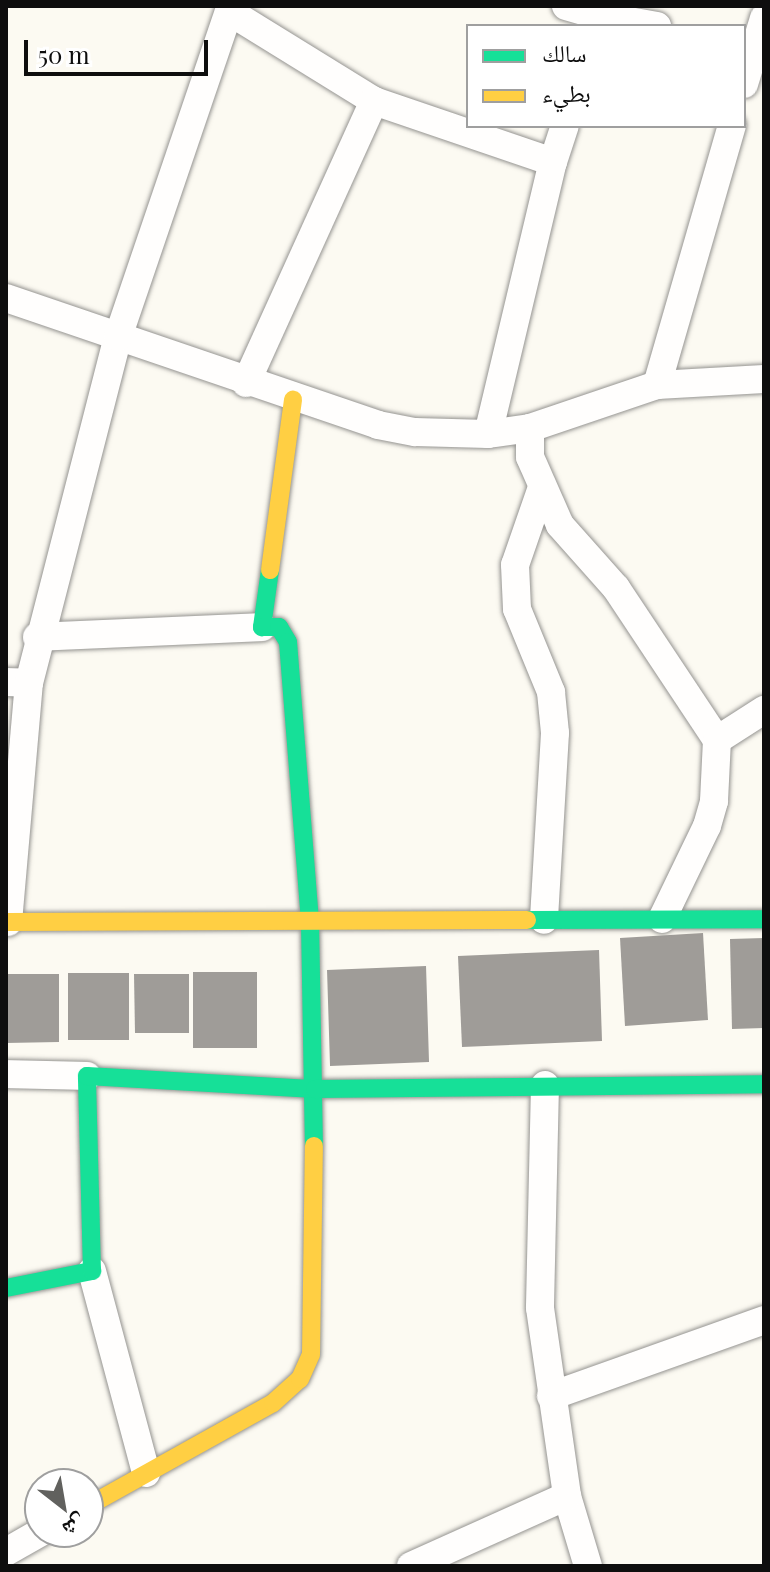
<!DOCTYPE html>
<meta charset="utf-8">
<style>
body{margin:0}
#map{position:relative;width:770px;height:1572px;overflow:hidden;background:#fcfaf2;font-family:"Playfair Display","Noto Naskh Arabic",serif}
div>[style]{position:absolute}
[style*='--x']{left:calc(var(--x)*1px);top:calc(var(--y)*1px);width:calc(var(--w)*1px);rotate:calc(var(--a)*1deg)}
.building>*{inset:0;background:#9f9c98}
.roads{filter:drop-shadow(0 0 2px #959491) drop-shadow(0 0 2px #959491)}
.street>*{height:28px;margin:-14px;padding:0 14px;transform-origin:14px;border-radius:14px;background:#fffefd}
.fast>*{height:18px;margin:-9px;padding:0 9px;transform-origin:9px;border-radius:9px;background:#16e098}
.slow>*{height:18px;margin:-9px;padding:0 9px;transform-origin:9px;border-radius:9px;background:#ffcf43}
span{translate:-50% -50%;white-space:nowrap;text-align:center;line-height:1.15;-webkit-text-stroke:8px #fff;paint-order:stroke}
.frame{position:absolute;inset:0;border:8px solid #0e0e0e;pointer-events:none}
.legend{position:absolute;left:466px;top:24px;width:280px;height:104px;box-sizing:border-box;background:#fff;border:2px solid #9f9f9f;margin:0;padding:10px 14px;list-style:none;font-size:24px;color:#0e0e0e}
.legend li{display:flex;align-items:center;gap:16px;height:40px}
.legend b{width:40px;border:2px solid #9f9f9f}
.north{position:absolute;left:24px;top:1468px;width:80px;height:80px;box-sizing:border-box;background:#fff;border:2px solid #9f9f9f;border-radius:50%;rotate:149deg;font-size:22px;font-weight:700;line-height:32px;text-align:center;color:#0e0e0e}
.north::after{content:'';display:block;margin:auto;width:28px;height:36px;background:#61615e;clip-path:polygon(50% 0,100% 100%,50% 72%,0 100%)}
.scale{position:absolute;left:24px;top:40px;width:184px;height:36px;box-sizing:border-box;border:4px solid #0e0e0e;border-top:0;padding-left:10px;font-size:24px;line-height:28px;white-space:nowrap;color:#0e0e0e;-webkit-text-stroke:6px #fff;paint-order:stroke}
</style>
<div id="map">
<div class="building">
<div style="clip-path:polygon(703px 933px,708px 1020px,625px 1026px,620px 938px)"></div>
<div style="clip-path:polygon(764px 938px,764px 1028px,732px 1029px,730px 939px)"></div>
<div style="clip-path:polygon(599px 950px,602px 1041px,462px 1047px,458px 956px)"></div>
<div style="clip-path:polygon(426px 966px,429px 1062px,330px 1066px,327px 970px)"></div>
<div style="clip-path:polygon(193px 972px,257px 972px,257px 1048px,193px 1048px)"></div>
<div style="clip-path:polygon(68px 973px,129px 973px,129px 1040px,68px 1040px)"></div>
<div style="clip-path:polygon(6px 974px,59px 974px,59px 1042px,6px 1043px)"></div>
<div style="clip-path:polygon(134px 974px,189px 974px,189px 1033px,135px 1033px)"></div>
</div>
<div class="roads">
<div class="street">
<div style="--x:566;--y:6;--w:36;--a:16"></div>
<div style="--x:230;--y:12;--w:169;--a:31.7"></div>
<div style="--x:374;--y:101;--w:189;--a:18.8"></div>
<div style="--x:553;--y:162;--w:38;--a:-72"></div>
<div style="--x:597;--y:26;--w:11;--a:-68"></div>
<div style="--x:601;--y:16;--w:57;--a:10.1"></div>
<div style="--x:744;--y:84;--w:69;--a:-73.1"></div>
<div style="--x:6;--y:298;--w:393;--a:18.8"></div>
<div style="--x:378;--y:425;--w:38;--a:11"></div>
<div style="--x:415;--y:432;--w:73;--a:1.6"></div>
<div style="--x:488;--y:434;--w:42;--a:-8.1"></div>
<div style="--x:530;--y:428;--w:29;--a:90"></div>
<div style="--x:530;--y:457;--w:74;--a:66.2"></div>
<div style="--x:560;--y:525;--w:84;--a:48.4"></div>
<div style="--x:616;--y:588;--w:182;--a:56.4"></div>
<div style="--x:246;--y:383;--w:310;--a:-65.6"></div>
<div style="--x:657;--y:385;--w:270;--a:-73.9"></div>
<div style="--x:530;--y:428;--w:134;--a:-18.7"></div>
<div style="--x:657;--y:385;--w:107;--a:-3.2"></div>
<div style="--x:488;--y:434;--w:280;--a:-76.6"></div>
<div style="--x:541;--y:490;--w:79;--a:109.1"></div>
<div style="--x:515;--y:565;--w:44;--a:87.4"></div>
<div style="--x:517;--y:609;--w:90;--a:67.7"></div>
<div style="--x:551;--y:692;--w:41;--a:84.4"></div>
<div style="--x:555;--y:733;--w:187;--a:93.4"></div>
<div style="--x:37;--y:637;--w:225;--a:-2.5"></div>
<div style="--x:6;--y:682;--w:23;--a:2"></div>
<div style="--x:29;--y:683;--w:357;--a:-75.6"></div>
<div style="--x:118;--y:337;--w:350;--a:-71.2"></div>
<div style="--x:662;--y:919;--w:103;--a:-64.2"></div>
<div style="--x:707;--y:826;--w:26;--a:-74"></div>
<div style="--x:714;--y:801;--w:61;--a:-87.2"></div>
<div style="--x:717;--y:740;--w:56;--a:-32.6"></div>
<div style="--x:8;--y:922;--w:240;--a:-85"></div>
<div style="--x:6;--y:1074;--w:81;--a:1.4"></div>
<div style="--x:545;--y:1085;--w:223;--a:91.3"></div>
<div style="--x:540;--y:1308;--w:190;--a:81.8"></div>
<div style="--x:567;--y:1496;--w:73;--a:73.3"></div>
<div style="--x:92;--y:1271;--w:209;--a:75"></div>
<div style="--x:551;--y:1396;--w:226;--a:-19.6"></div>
<div style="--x:6;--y:1552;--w:40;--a:-29.7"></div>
<div style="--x:411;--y:1566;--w:171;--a:-24.2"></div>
</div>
<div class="fast">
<div style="--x:270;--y:570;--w:58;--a:98"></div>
<div style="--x:262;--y:627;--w:17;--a:0"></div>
<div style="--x:279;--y:627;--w:17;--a:59"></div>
<div style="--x:288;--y:642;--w:280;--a:85.5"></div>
<div style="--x:310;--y:921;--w:225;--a:89"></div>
<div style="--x:527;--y:920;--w:237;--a:-0.2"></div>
<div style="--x:6;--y:1288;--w:88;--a:-11.2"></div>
<div style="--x:92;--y:1271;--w:195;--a:-91.5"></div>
<div style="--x:87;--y:1076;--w:228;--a:3.3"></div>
<div style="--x:315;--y:1089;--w:449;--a:-0.6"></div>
</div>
<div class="slow">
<div style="--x:270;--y:570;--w:172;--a:-82.3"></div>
<div style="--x:6;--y:922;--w:521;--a:-0.22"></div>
<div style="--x:88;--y:1506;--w:212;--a:-29.1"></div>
<div style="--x:273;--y:1403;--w:36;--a:-42"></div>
<div style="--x:300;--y:1379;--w:27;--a:-66"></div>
<div style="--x:311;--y:1354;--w:208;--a:-89.2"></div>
</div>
</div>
<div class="frame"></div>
<ul class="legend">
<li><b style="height:10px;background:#16e098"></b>سالك</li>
<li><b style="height:10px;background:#ffcf43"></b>بطيء</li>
</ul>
<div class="north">ش</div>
<div class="scale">50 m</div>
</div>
